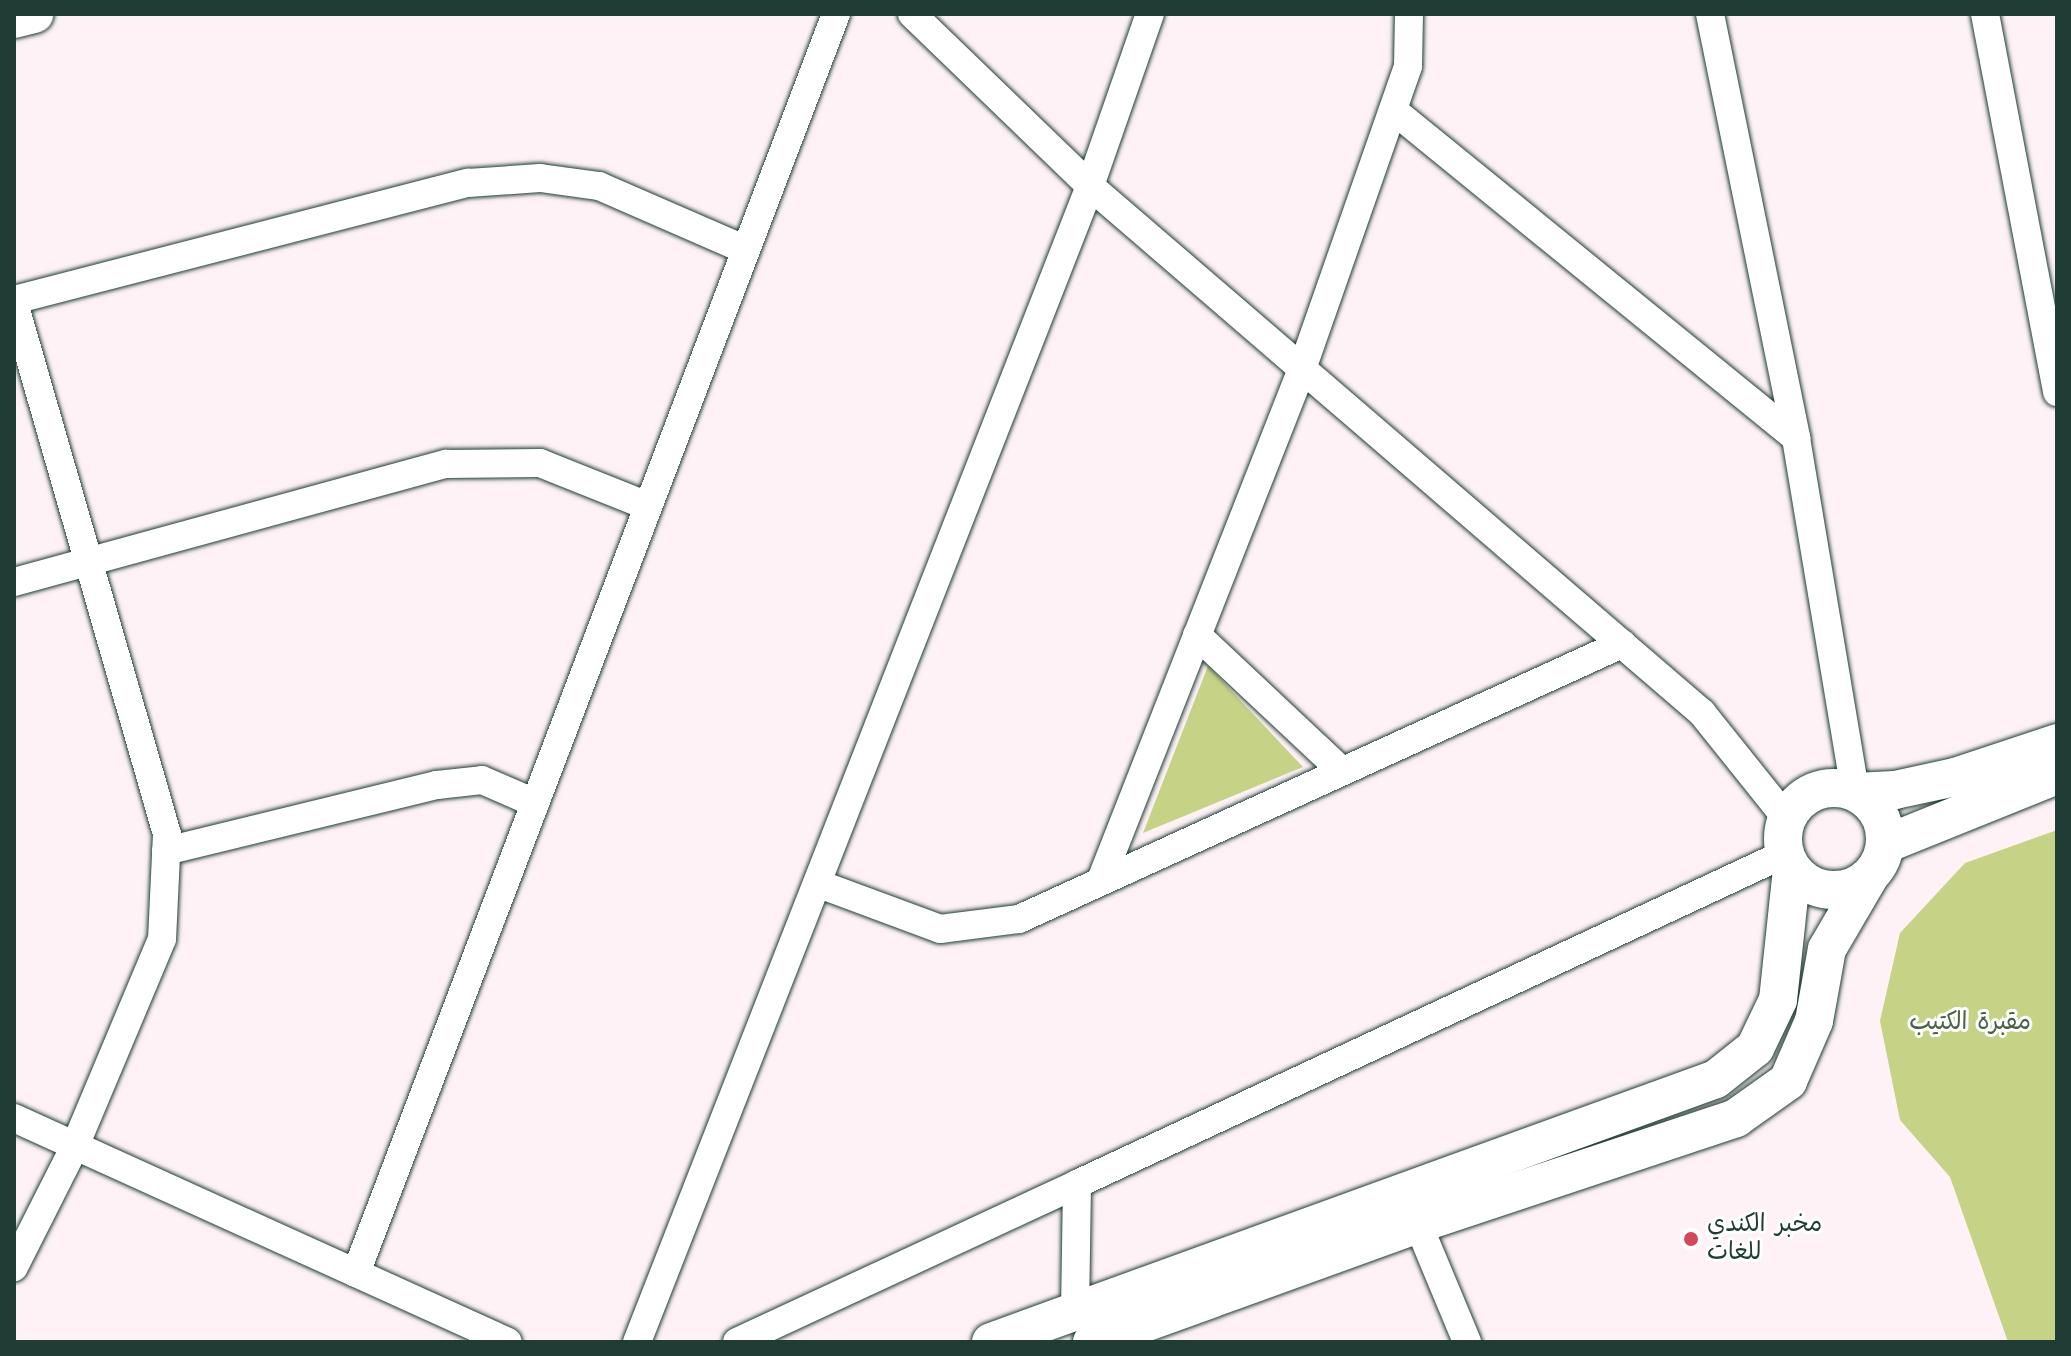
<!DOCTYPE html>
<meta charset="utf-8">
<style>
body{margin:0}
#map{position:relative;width:2071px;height:1356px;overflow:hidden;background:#fef2f6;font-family:"Architects Daughter","Playpen Sans Arabic",sans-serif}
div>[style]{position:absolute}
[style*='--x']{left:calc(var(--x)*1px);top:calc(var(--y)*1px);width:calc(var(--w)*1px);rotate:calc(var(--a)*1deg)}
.green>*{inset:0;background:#c6d286}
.roads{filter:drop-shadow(0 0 2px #1f3d34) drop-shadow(0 0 2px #1f3d34)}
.street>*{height:28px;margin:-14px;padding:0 14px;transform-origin:14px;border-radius:14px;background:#fff}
.secondary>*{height:38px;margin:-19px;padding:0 19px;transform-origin:19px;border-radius:19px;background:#fff}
.secondary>.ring{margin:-19px;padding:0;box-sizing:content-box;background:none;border:38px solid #fff;border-radius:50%}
.dots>*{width:22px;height:22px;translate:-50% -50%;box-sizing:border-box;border:4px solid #fff;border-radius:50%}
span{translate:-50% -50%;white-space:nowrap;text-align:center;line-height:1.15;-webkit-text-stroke:6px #fff;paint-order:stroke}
.park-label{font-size:24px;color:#496248}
.poi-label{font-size:24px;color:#1f3d34}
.left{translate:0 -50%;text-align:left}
.frame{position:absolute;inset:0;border:16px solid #1f3d34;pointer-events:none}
</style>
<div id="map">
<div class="green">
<div style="clip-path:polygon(1208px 666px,1303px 767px,1143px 833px)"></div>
<div style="clip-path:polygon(2057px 830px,2057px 1342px,2008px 1342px,1950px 1177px,1900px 1120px,1880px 1021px,1900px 933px,1965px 863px)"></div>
</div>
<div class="roads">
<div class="street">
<div style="--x:912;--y:14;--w:248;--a:44"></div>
<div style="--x:1090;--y:186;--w:808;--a:40.73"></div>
<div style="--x:1702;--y:713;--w:134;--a:51.3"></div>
<div style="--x:1710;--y:14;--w:433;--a:78.5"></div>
<div style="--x:1796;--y:438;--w:359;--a:80.5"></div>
<div style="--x:1985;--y:14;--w:385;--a:79.2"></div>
<div style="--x:1393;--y:110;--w:520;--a:39.14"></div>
<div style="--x:14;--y:300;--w:469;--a:-14.5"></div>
<div style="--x:468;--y:183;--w:72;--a:-4"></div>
<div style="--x:540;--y:178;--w:60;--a:7.7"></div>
<div style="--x:599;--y:186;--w:160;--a:23.5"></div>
<div style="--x:14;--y:303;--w:553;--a:73.93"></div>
<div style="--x:167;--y:834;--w:105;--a:92.7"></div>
<div style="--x:162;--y:939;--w:225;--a:112.8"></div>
<div style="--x:75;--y:1146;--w:136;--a:116.8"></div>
<div style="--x:14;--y:582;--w:448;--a:-15.3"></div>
<div style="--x:446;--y:464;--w:94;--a:-0.6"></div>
<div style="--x:540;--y:463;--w:116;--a:21.7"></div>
<div style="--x:1197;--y:635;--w:199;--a:43.2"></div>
<div style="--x:166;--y:851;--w:279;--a:-13.7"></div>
<div style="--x:437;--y:785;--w:45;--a:-6.3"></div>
<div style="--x:482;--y:780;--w:58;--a:23.5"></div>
<div style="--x:1101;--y:880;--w:549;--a:-68.53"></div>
<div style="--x:1302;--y:369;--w:321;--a:-70.7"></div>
<div style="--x:1408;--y:66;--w:52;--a:-88.9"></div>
<div style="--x:819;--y:884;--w:129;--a:20.4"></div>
<div style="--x:940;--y:929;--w:80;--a:-7.2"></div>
<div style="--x:1019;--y:919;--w:663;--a:-24.52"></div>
<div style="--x:14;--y:1118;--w:542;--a:24.39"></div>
<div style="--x:1418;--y:1224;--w:128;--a:67.4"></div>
<div style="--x:356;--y:1273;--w:1347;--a:-69.13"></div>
<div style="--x:1075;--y:1312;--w:128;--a:-89.1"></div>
<div style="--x:1077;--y:1184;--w:780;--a:-25.02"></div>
<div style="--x:637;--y:1342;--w:1242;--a:-68.6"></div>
<div style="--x:1090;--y:186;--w:182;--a:-70.8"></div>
<div style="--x:737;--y:1342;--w:375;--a:-24.9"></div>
</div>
<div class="secondary">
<div style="--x:14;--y:19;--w:21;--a:-14"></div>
<div class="ring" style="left:1783px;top:788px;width:64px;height:64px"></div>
<div style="--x:1855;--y:792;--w:40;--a:-2.9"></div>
<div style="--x:1895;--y:790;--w:61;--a:-12.2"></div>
<div style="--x:1955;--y:777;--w:108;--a:-18.4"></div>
<div style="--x:1886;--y:844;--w:184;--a:-22"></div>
<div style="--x:991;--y:1342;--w:771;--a:-19.94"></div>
<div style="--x:1716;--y:1079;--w:50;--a:-38.5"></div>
<div style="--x:1755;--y:1048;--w:53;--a:-64.4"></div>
<div style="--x:1778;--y:1000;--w:131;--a:-83.9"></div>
<div style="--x:1092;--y:1342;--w:347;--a:-19.9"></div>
<div style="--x:1418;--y:1224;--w:335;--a:-18.4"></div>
<div style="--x:1736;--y:1118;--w:64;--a:-35.4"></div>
<div style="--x:1788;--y:1081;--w:65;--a:-66.6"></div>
<div style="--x:1814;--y:1021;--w:73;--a:-79.8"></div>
<div style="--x:1827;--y:949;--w:83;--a:-59.7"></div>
</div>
</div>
<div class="dots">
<div style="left:1691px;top:1239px;background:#d1495b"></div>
</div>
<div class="park-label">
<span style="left:1970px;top:1023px">مقبرة الكتيب</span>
</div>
<div class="poi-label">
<span class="left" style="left:1707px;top:1239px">مخبر الكندي<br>للغات</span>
</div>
<div class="frame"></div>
</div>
